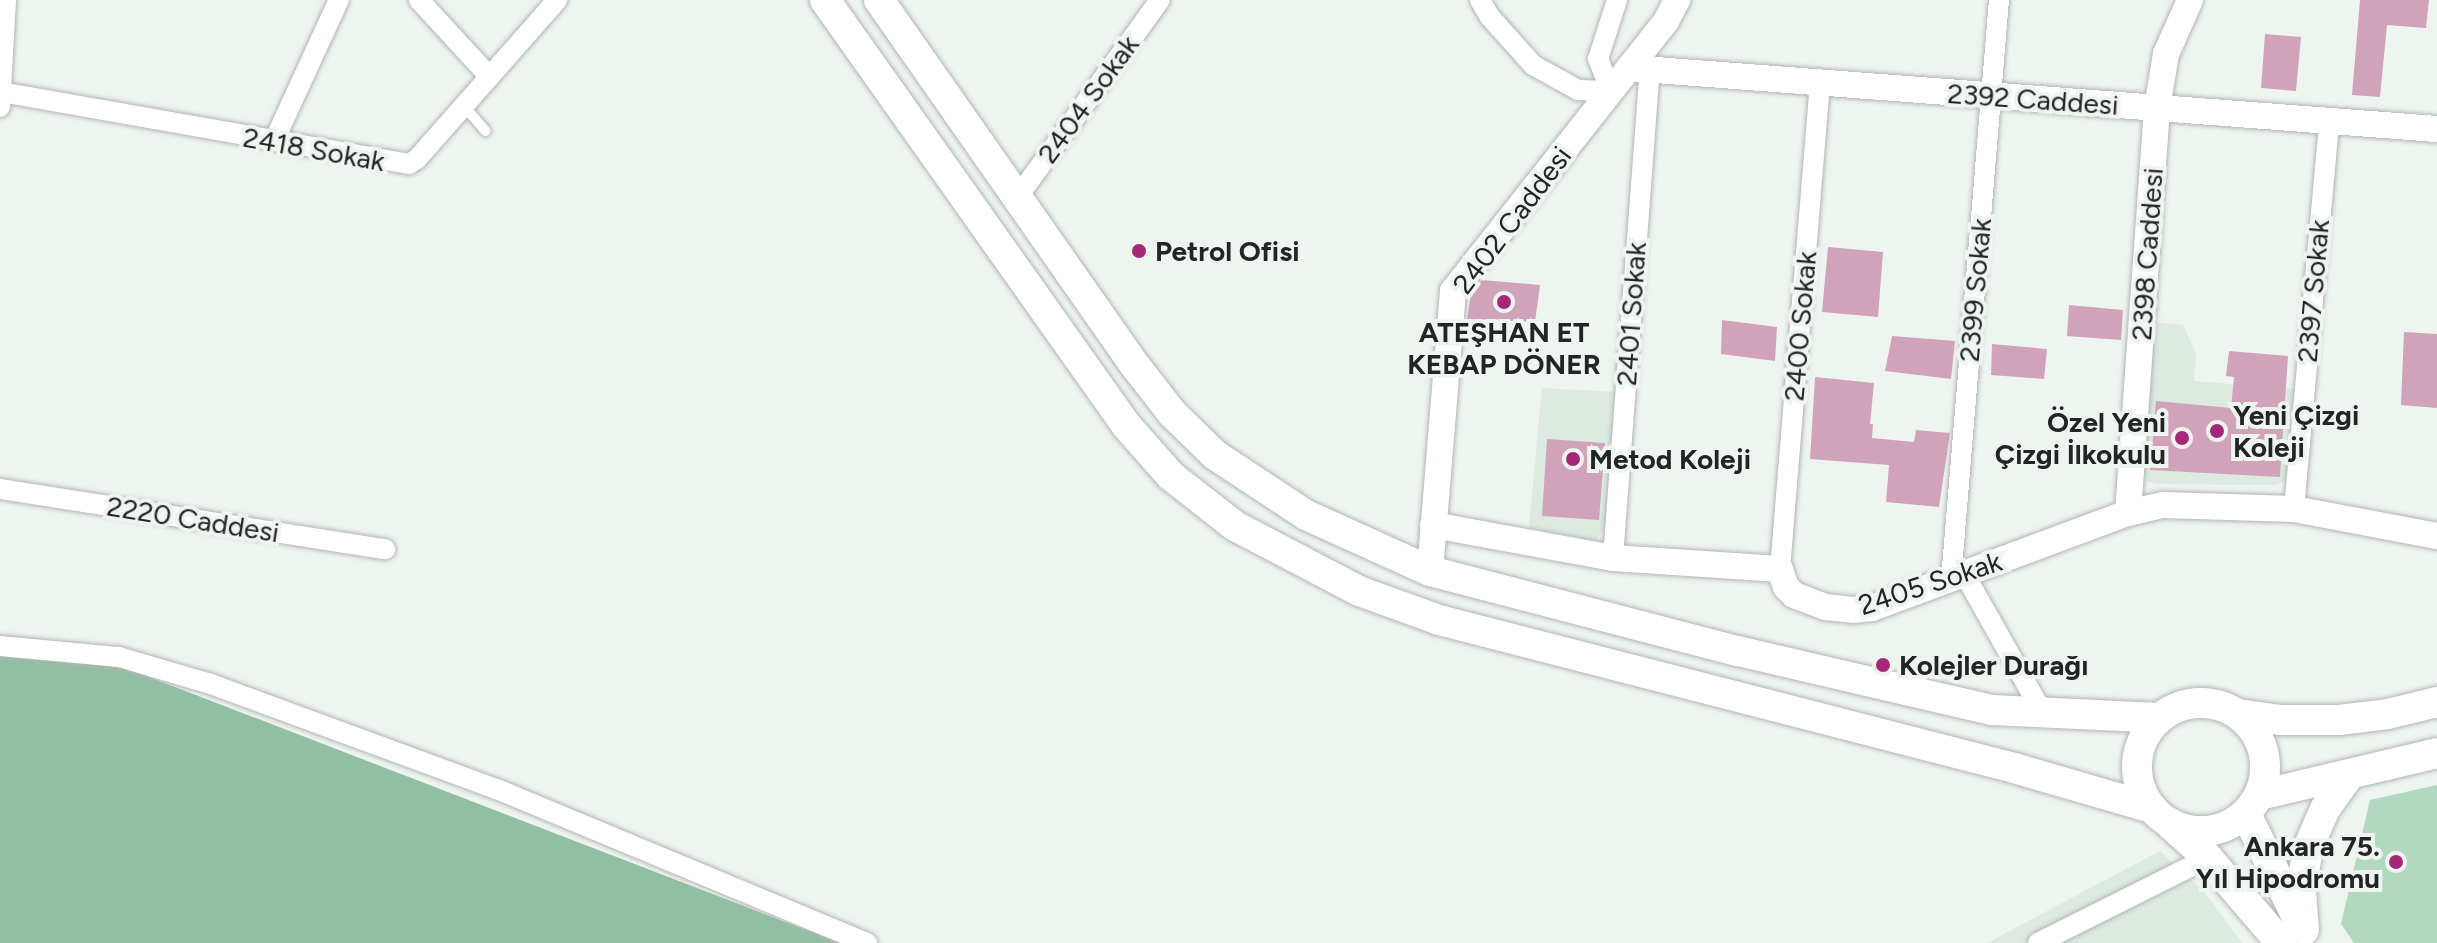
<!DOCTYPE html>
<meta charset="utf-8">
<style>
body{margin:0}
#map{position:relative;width:2437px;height:943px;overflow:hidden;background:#eef4f0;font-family:Figtree,sans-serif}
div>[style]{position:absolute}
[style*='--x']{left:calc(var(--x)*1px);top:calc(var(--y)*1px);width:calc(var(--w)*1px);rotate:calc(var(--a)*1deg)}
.built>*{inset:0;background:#dceae0}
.green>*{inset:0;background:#b2d8bf}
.forest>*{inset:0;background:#92bea2}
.building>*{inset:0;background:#d1a3bb}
.roads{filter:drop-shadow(0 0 2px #b0b6b2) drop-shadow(0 0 2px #b0b6b2)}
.service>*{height:10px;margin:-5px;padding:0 5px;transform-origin:5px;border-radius:5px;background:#fff}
.minor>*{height:20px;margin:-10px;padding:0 10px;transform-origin:10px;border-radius:10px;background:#fff}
.tertiary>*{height:26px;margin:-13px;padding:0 13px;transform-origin:13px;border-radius:13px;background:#fff}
.secondary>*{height:30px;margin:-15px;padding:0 15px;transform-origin:15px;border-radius:15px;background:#fff}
.secondary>.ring{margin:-15px;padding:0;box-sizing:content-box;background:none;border:30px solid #fff;border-radius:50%}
.dots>*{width:22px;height:22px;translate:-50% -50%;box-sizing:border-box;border:4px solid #eef4f0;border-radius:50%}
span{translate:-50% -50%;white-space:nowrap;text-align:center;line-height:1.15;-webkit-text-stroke:8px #eef4f0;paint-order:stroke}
.street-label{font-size:28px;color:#222523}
.poi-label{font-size:28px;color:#222523;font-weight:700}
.left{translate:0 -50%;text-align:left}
.right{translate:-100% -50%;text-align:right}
</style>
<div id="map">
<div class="built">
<div style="clip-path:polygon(2151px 322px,2183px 325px,2196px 353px,2194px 381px,2295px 389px,2288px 472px,2285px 480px,2276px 485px,2155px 484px,2139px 478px)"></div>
<div style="clip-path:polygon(1542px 388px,1617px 392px,1605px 527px,1596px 541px,1529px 527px)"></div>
<div style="clip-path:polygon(2160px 851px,2205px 893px,2242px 943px,1987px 943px)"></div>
</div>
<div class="green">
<div style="clip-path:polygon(2437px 785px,2437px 943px,2354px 943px,2341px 924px,2370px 800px)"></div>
</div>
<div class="forest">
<div style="clip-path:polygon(0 652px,118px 665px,840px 943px,0 943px)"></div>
</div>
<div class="building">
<div style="clip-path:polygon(2360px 0,2429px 0,2426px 28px,2387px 25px,2380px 97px,2352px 95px)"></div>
<div style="clip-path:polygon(2265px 34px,2301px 37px,2296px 91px,2261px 88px)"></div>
<div style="clip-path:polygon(1828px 247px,1883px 252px,1878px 317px,1822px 312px)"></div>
<div style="clip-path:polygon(1482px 280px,1540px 285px,1535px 322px,1467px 319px,1471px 293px)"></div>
<div style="clip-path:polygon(2069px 305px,2123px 310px,2121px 340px,2067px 336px)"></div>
<div style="clip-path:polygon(1722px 320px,1777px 327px,1775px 361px,1721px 354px)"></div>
<div style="clip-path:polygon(2404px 332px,2437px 334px,2437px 408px,2401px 405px)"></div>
<div style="clip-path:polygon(1892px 336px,1955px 341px,1951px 379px,1885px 371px)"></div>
<div style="clip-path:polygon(1992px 344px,2047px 349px,2044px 379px,1991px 375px)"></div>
<div style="clip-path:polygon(2229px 351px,2288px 356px,2280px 477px,2150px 470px,2156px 401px,2231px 408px,2234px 377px,2226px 376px)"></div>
<div style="clip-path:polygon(1815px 377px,1874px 383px,1870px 424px,1873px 424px,1872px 438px,1914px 442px,1916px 430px,1950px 433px,1939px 507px,1886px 502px,1889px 465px,1810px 459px)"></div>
<div style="clip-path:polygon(1547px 439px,1605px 443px,1599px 520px,1542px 516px)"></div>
</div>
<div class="roads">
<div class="service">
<div style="--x:464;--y:106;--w:33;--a:49"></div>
</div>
<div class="minor">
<div style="--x:419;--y:0;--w:103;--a:47.4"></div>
<div style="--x:1480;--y:0;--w:20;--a:60"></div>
<div style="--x:1490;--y:17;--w:64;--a:48.1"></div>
<div style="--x:1533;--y:65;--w:51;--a:29.1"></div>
<div style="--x:1578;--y:90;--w:33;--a:2"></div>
<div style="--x:1611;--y:91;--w:35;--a:-112"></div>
<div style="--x:1598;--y:59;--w:62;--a:-72.1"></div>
<div style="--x:1;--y:92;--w:414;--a:10"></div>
<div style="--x:409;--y:164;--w:9;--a:-32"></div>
<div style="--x:417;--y:159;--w:212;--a:-48.6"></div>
<div style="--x:0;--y:107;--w:107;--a:-86.8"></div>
<div style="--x:274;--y:141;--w:155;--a:-65.3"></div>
<div style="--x:1017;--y:198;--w:244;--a:-54.2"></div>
<div style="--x:0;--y:489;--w:390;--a:8.9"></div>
<div style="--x:2294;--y:509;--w:390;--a:-84.8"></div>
<div style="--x:1613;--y:558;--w:489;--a:-85.7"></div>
<div style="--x:1780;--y:569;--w:488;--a:-85.3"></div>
<div style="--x:1965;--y:575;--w:161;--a:60.6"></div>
<div style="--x:1951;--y:580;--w:582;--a:-85.27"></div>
<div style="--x:0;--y:646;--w:120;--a:5.3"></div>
<div style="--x:119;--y:657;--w:96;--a:16.4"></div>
<div style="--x:211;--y:684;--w:305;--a:20.2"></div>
<div style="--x:497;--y:789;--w:401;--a:22.6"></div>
<div style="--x:2038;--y:943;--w:190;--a:-26.6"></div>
</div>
<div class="tertiary">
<div style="--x:1629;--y:68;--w:810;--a:4.32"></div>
<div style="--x:2128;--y:513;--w:406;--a:-85.9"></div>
<div style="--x:2157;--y:108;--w:55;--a:-80.5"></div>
<div style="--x:2166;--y:54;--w:59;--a:-66"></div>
<div style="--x:1433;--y:525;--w:183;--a:10.4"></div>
<div style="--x:1613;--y:558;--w:167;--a:3.8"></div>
<div style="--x:1780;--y:569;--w:19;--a:72"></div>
<div style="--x:1786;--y:587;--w:11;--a:45"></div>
<div style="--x:1794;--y:595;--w:34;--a:21"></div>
<div style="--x:1826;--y:607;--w:27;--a:6"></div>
<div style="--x:1853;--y:610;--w:19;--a:-6"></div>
<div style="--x:1872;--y:608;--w:273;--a:-20.4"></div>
<div style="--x:2128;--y:513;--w:36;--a:-13"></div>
<div style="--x:2163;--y:505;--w:131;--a:1.7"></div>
<div style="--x:2294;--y:509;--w:146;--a:10.7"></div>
<div style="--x:1430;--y:571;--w:281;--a:-85.3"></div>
<div style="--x:1453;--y:291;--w:344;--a:-51.7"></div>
<div style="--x:1666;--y:21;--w:24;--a:-62"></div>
</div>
<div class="secondary">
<div style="--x:825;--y:0;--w:521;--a:54.69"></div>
<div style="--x:1126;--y:425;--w:68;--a:48.6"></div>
<div style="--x:1171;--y:476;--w:81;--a:38"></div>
<div style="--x:1235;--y:526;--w:140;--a:27.7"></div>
<div style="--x:1359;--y:591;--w:85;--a:19.9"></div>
<div style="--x:1439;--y:620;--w:594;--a:14.43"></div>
<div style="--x:2014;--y:768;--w:144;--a:16.2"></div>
<div style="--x:879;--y:0;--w:449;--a:55"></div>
<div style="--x:1137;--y:368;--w:57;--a:52.1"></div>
<div style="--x:1172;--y:413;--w:60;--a:44.3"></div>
<div style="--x:1215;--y:455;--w:109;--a:33.4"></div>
<div style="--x:1306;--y:515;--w:136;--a:24.3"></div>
<div style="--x:1430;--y:571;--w:318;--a:14.6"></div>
<div style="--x:1738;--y:651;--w:261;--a:13.1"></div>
<div style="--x:1992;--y:710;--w:167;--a:2.7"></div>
<div class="ring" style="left:2137px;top:703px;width:98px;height:98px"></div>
<div style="--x:2238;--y:714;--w:42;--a:8.1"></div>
<div style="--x:2280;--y:720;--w:59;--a:0"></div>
<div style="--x:2339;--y:720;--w:49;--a:-7"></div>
<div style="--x:2388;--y:714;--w:50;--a:-13.8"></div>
<div style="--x:2260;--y:795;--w:182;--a:-13.3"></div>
<div style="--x:2246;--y:814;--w:117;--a:63.7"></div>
<div style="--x:2171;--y:825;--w:50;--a:41.7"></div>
<div style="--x:2208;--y:858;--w:112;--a:49.3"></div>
<div style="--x:2304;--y:930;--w:40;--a:-94.3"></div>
<div style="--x:2301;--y:890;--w:43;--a:-80.5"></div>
<div style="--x:2308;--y:848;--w:43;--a:-66.4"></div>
<div style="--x:2325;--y:809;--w:43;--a:-54.5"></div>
</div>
</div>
<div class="dots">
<div style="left:1139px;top:251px;background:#a52778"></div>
<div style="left:1504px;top:302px;background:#a52778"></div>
<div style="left:2217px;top:431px;background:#a52778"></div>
<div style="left:2182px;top:438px;background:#a52778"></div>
<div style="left:1573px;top:459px;background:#a52778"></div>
<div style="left:1883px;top:665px;background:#a52778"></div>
<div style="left:2396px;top:862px;background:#a52778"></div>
</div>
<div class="street-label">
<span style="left:1088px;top:99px;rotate:-54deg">2404 Sokak</span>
<span style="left:2033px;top:99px;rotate:4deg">2392 Caddesi</span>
<span style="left:314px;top:149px;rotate:10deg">2418 Sokak</span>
<span style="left:1512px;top:220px;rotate:-53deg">2402 Caddesi</span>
<span style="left:2147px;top:254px;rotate:-86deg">2398 Caddesi</span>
<span style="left:1975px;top:290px;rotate:-85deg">2399 Sokak</span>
<span style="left:2313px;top:291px;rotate:-85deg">2397 Sokak</span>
<span style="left:1631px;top:314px;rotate:-86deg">2401 Sokak</span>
<span style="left:1800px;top:326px;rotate:-85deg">2400 Sokak</span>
<span style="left:193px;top:519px;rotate:9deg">2220 Caddesi</span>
<span style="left:1930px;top:583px;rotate:-18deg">2405 Sokak</span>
</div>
<div class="poi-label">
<span class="left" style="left:1155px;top:251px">Petrol Ofisi</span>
<span style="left:1504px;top:348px">ATEŞHAN ET<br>KEBAP DÖNER</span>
<span class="left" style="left:2233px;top:431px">Yeni Çizgi<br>Koleji</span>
<span class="right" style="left:2166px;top:438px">Özel Yeni<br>Çizgi İlkokulu</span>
<span class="left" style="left:1589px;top:459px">Metod Koleji</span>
<span class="left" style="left:1899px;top:665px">Kolejler Durağı</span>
<span class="right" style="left:2380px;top:862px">Ankara 75.<br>Yıl Hipodromu</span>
</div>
</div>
